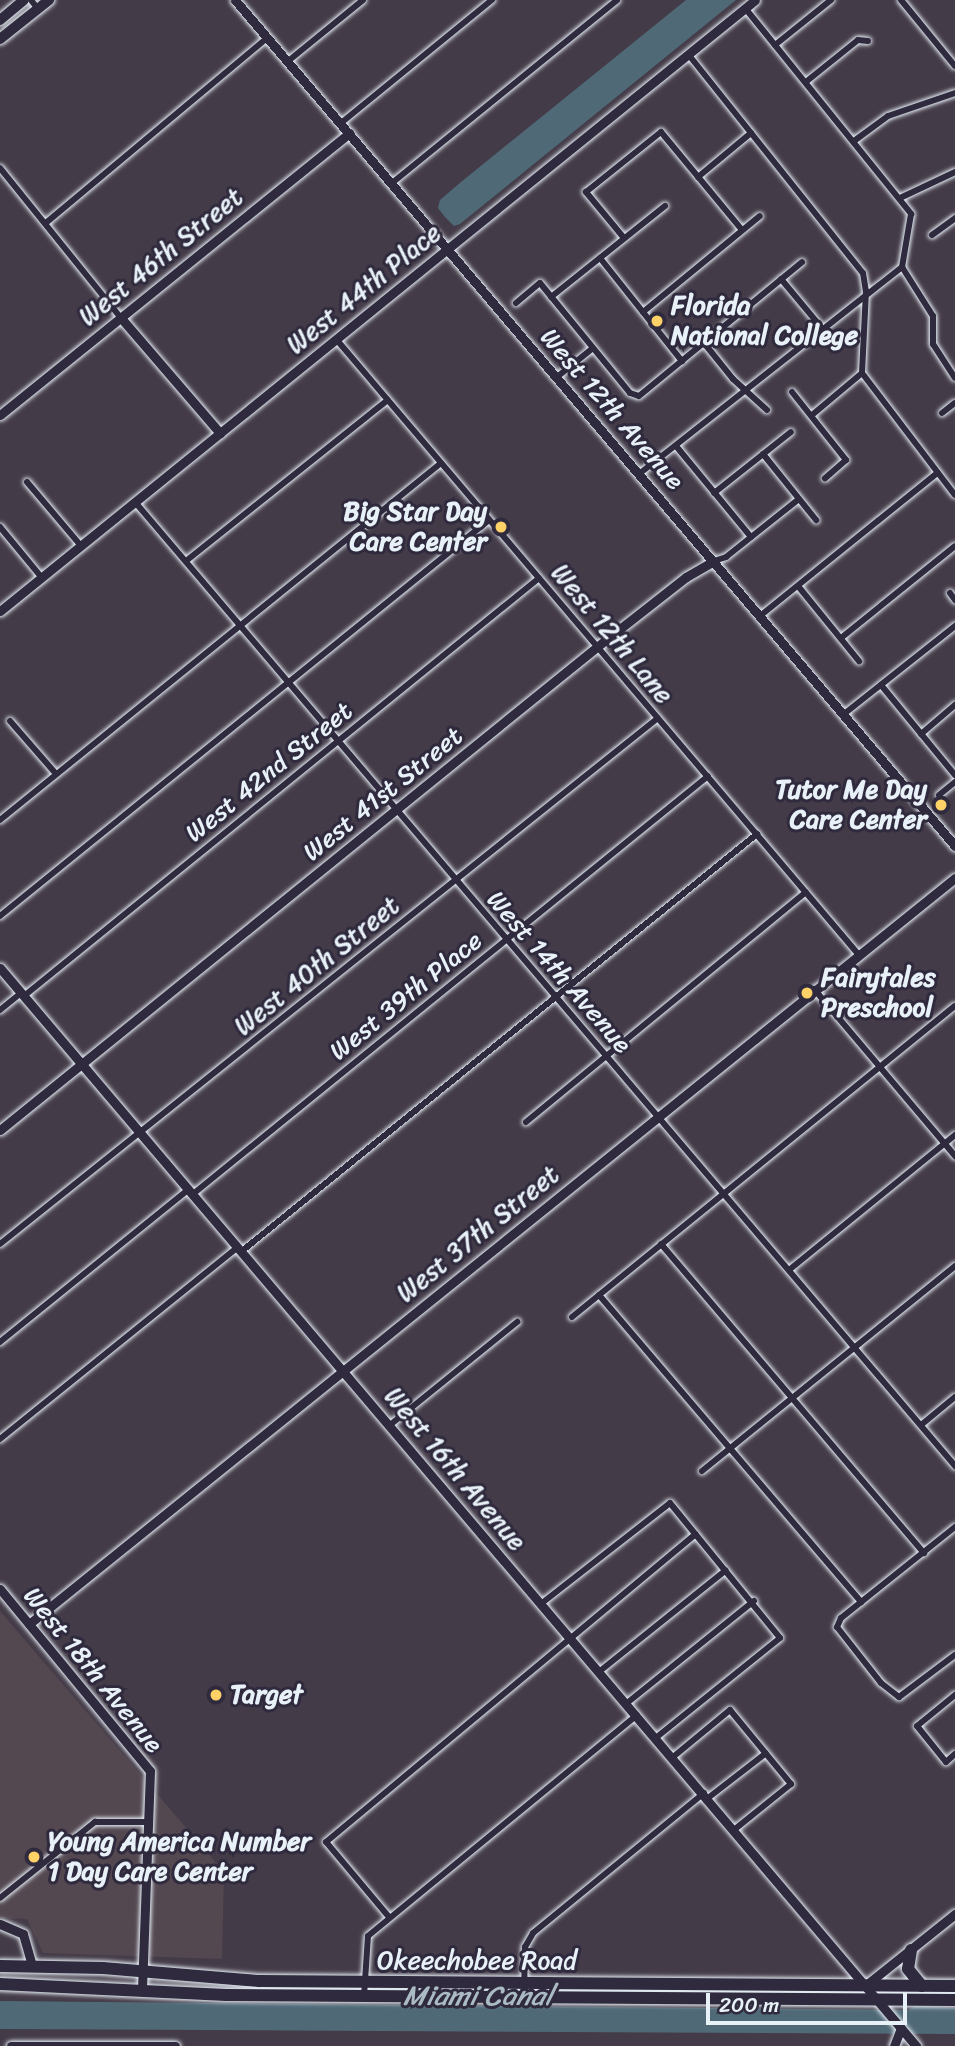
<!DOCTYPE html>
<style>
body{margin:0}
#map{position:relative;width:955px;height:2046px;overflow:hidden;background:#443b48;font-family:Sriracha,sans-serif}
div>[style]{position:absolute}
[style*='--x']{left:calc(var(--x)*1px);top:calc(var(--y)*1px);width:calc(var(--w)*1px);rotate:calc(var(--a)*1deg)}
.built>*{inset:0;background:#534750}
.water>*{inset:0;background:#506977}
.roads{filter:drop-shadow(0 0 2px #e8f1f8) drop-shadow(0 0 2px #e8f1f8)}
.street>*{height:6px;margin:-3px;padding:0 3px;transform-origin:3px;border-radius:3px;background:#2f2a3d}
.secondary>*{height:9px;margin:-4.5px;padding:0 4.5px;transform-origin:4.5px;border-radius:4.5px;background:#2f2a3d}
.primary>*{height:10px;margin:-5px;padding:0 5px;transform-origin:5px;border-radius:5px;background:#2f2a3d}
.highway>*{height:12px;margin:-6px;padding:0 6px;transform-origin:6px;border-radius:6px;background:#2f2a3d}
.dots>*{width:19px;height:19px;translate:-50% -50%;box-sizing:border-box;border:4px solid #2f2a3d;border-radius:50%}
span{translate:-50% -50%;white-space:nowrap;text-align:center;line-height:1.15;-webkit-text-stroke:6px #2f2a3d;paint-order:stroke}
.street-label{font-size:26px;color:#e8f1f8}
.poi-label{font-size:26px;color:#e8f1f8;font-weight:700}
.left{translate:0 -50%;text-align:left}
.right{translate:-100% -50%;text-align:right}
.water-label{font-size:28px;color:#abbbc4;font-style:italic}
.scale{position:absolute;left:706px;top:1993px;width:201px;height:32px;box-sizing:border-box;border:4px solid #e8f1f8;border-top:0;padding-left:9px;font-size:21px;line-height:24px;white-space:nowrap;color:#e8f1f8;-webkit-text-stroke:5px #2f2a3d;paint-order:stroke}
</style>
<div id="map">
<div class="built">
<div style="clip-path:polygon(0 1611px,224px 1872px,222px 1959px,43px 1953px,27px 1919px,0 1918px)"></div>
</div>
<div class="water">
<div style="clip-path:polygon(686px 0,736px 0,460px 224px,454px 226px,445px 217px,438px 208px,440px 200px,461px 182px)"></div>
<div style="clip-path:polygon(0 2001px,908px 2010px,915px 2006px,955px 2008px,955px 2034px,0 2029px)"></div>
</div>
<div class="roads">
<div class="street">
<div style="--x:31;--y:0;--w:11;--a:52"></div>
<div style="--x:901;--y:0;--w:85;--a:50.7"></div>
<div style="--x:745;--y:8;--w:265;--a:51.1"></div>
<div style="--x:911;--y:214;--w:54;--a:99.6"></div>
<div style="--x:902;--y:267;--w:58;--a:57.7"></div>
<div style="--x:933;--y:316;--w:28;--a:90"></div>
<div style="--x:933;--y:344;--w:40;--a:57.1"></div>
<div style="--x:775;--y:45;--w:72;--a:-38.8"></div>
<div style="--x:688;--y:54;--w:280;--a:51.4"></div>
<div style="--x:863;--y:273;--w:18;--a:81"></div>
<div style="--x:866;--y:291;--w:82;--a:92.8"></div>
<div style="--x:862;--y:373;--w:153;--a:52.7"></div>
<div style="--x:287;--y:62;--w:98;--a:-39.2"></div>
<div style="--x:807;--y:81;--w:65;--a:-38.8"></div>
<div style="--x:858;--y:40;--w:10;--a:6"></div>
<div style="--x:341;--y:123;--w:195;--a:-39.2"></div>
<div style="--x:854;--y:141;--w:42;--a:-36.3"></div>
<div style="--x:888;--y:116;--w:71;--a:-18.9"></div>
<div style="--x:0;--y:168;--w:193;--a:51.1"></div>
<div style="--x:698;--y:177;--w:69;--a:-39.7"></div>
<div style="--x:392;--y:183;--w:290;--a:-39.1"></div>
<div style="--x:900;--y:198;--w:61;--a:-25.3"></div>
<div style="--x:47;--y:222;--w:287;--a:-39.9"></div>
<div style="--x:932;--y:235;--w:29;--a:-36"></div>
<div style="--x:624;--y:238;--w:60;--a:-129.6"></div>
<div style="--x:586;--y:192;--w:96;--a:-38.7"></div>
<div style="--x:661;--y:132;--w:127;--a:50.4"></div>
<div style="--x:600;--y:258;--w:132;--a:51.5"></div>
<div style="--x:781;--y:279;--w:62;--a:50.2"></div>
<div style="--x:551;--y:297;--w:146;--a:-38.6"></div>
<div style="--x:516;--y:303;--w:31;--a:-40"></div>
<div style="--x:540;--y:283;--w:142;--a:50.7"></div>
<div style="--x:630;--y:393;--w:9;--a:18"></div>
<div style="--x:639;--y:396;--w:211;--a:-39.4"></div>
<div style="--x:643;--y:312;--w:151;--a:-39.4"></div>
<div style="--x:336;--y:339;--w:808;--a:49.67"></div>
<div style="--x:704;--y:343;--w:46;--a:51.1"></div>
<div style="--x:733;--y:379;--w:46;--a:42.4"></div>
<div style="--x:557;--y:377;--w:46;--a:-38.9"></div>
<div style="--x:792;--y:392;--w:87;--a:51.5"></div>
<div style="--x:846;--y:460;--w:28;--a:139"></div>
<div style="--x:942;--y:413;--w:16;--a:-38"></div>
<div style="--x:812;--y:415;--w:65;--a:-40"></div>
<div style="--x:676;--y:446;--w:118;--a:50.5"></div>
<div style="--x:763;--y:454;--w:85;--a:51.2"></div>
<div style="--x:639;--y:474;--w:335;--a:-38.2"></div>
<div style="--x:27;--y:482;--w:84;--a:49.8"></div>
<div style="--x:714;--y:493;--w:98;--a:-38.4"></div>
<div style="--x:135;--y:502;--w:1266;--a:49.61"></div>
<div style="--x:0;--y:527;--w:66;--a:50.5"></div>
<div style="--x:186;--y:561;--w:258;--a:-38.6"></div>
<div style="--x:714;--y:561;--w:13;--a:-18"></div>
<div style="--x:726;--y:557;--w:93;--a:-38.5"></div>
<div style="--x:798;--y:586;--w:97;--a:50.9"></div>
<div style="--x:950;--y:593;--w:9;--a:54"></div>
<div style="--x:760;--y:616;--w:228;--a:-38.9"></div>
<div style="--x:841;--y:638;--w:146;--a:-38.9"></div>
<div style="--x:881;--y:685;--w:117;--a:50.6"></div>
<div style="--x:844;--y:714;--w:142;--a:-38.4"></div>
<div style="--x:10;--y:721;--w:70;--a:49"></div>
<div style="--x:921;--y:734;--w:45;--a:-40.5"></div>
<div style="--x:939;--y:795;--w:21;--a:-39"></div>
<div style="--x:0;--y:820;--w:567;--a:-38.99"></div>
<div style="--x:0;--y:916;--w:629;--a:-39"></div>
<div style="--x:814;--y:989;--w:219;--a:49.8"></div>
<div style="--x:24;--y:996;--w:663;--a:-39.06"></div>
<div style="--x:0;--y:1010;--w:27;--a:-39"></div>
<div style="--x:526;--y:1122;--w:362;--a:-39.4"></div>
<div style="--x:193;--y:1194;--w:663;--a:-39.06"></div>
<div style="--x:0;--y:1244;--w:842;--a:-38.64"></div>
<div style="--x:661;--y:1244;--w:406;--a:49.6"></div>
<div style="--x:242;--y:1251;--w:663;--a:-39"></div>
<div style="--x:789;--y:1270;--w:214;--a:-39.1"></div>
<div style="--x:599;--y:1295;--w:404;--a:49.5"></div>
<div style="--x:572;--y:1317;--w:493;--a:-39.1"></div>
<div style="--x:0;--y:1342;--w:243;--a:-39"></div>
<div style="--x:390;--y:1425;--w:164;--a:-39"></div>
<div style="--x:921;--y:1425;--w:44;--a:-39.5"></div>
<div style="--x:0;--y:1439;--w:306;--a:-38.9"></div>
<div style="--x:702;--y:1471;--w:326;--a:-39"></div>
<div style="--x:955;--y:1527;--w:146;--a:141.4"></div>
<div style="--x:841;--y:1618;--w:10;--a:114"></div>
<div style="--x:837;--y:1627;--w:71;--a:51.8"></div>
<div style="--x:881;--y:1683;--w:23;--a:38"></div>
<div style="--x:899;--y:1697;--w:70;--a:-36.9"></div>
<div style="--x:542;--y:1603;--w:162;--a:-38"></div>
<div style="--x:670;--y:1503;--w:174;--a:50.8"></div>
<div style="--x:780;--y:1638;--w:158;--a:141.2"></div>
<div style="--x:600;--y:1671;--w:161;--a:-38.7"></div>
<div style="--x:955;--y:1695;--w:49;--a:140.8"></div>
<div style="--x:917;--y:1726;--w:46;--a:51.1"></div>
<div style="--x:946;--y:1762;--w:12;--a:-42"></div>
<div style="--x:627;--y:1703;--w:163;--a:-38.8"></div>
<div style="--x:673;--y:1757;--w:74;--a:-39.5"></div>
<div style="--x:730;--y:1710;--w:96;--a:50.5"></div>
<div style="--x:791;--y:1784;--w:72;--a:141.2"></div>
<div style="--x:708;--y:1798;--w:73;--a:-37.8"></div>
<div style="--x:0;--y:1898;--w:122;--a:-38.7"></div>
<div style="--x:95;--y:1822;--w:52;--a:0"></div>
<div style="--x:389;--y:1917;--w:98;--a:-130"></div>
<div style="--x:326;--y:1842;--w:481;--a:-39.8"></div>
<div style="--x:364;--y:1996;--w:60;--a:-86.2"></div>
<div style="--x:368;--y:1936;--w:348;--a:-39.4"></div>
<div style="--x:524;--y:1998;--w:51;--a:-88.9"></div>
<div style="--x:525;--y:1947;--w:16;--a:-60"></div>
<div style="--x:533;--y:1933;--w:221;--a:-39.3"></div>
</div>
<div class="secondary">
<div style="--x:235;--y:0;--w:1111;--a:49.6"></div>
<div style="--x:121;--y:318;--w:152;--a:49.3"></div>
<div style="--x:0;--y:415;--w:449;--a:-38.9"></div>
<div style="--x:0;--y:611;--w:971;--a:-38.98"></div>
<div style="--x:0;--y:968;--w:1415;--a:49.64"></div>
<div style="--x:0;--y:1130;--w:769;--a:-38.99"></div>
<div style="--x:598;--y:646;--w:112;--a:-38.1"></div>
<div style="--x:686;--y:577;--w:32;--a:-30"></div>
<div style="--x:0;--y:1589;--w:236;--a:50.5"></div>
<div style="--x:150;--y:1771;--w:218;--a:92.1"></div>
<div style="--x:29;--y:1624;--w:1189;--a:-38.86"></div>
<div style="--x:0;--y:1924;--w:25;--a:23"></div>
<div style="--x:23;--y:1934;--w:33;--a:74"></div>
<div style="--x:866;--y:1985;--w:114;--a:-38.6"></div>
<div style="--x:11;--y:2046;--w:164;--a:0"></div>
<div style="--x:894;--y:2046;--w:19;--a:-69"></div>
</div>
<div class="primary">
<div style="--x:0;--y:20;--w:31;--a:-40"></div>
<div style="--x:0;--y:39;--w:63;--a:-38.5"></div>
</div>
<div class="highway">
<div style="--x:911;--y:1950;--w:19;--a:99"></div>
<div style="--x:908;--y:1969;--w:22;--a:51"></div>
<div style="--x:0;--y:1966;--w:103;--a:1.1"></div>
<div style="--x:103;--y:1968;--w:157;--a:4.8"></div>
<div style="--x:259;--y:1981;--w:696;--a:0.41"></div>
<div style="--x:0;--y:1984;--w:226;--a:2.8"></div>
<div style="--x:226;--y:1995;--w:729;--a:0.39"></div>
</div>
</div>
<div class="dots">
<div style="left:657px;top:321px;background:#ffd166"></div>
<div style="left:501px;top:527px;background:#ffd166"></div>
<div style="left:941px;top:805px;background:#ffd166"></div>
<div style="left:807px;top:993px;background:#ffd166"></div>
<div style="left:216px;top:1695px;background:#ffd166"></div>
<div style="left:34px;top:1857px;background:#ffd166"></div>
</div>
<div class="street-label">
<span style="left:161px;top:257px;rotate:-39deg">West 46th Street</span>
<span style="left:364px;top:289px;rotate:-39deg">West 44th Place</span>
<span style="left:612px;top:409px;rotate:49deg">West 12th Avenue</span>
<span style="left:612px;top:634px;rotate:50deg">West 12th Lane</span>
<span style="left:269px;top:772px;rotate:-39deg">West 42nd Street</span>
<span style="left:383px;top:794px;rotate:-39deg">West 41st Street</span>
<span style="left:317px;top:966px;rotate:-39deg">West 40th Street</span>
<span style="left:559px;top:972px;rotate:49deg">West 14th Avenue</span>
<span style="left:406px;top:996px;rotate:-39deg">West 39th Place</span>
<span style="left:478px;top:1234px;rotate:-39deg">West 37th Street</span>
<span style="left:455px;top:1469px;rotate:50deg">West 16th Avenue</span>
<span style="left:93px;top:1670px;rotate:51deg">West 18th Avenue</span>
<span style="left:477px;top:1961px">Okeechobee Road</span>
</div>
<div class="poi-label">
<span class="left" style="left:671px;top:321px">Florida<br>National College</span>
<span class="right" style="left:487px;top:527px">Big Star Day<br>Care Center</span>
<span class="right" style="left:927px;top:805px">Tutor Me Day<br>Care Center</span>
<span class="left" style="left:821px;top:993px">Fairytales<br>Preschool</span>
<span class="left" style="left:230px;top:1695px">Target</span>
<span class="left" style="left:48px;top:1857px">Young America Number<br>1 Day Care Center</span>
</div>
<div class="water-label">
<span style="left:478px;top:1996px">Miami Canal</span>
</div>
<div class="scale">200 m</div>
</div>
